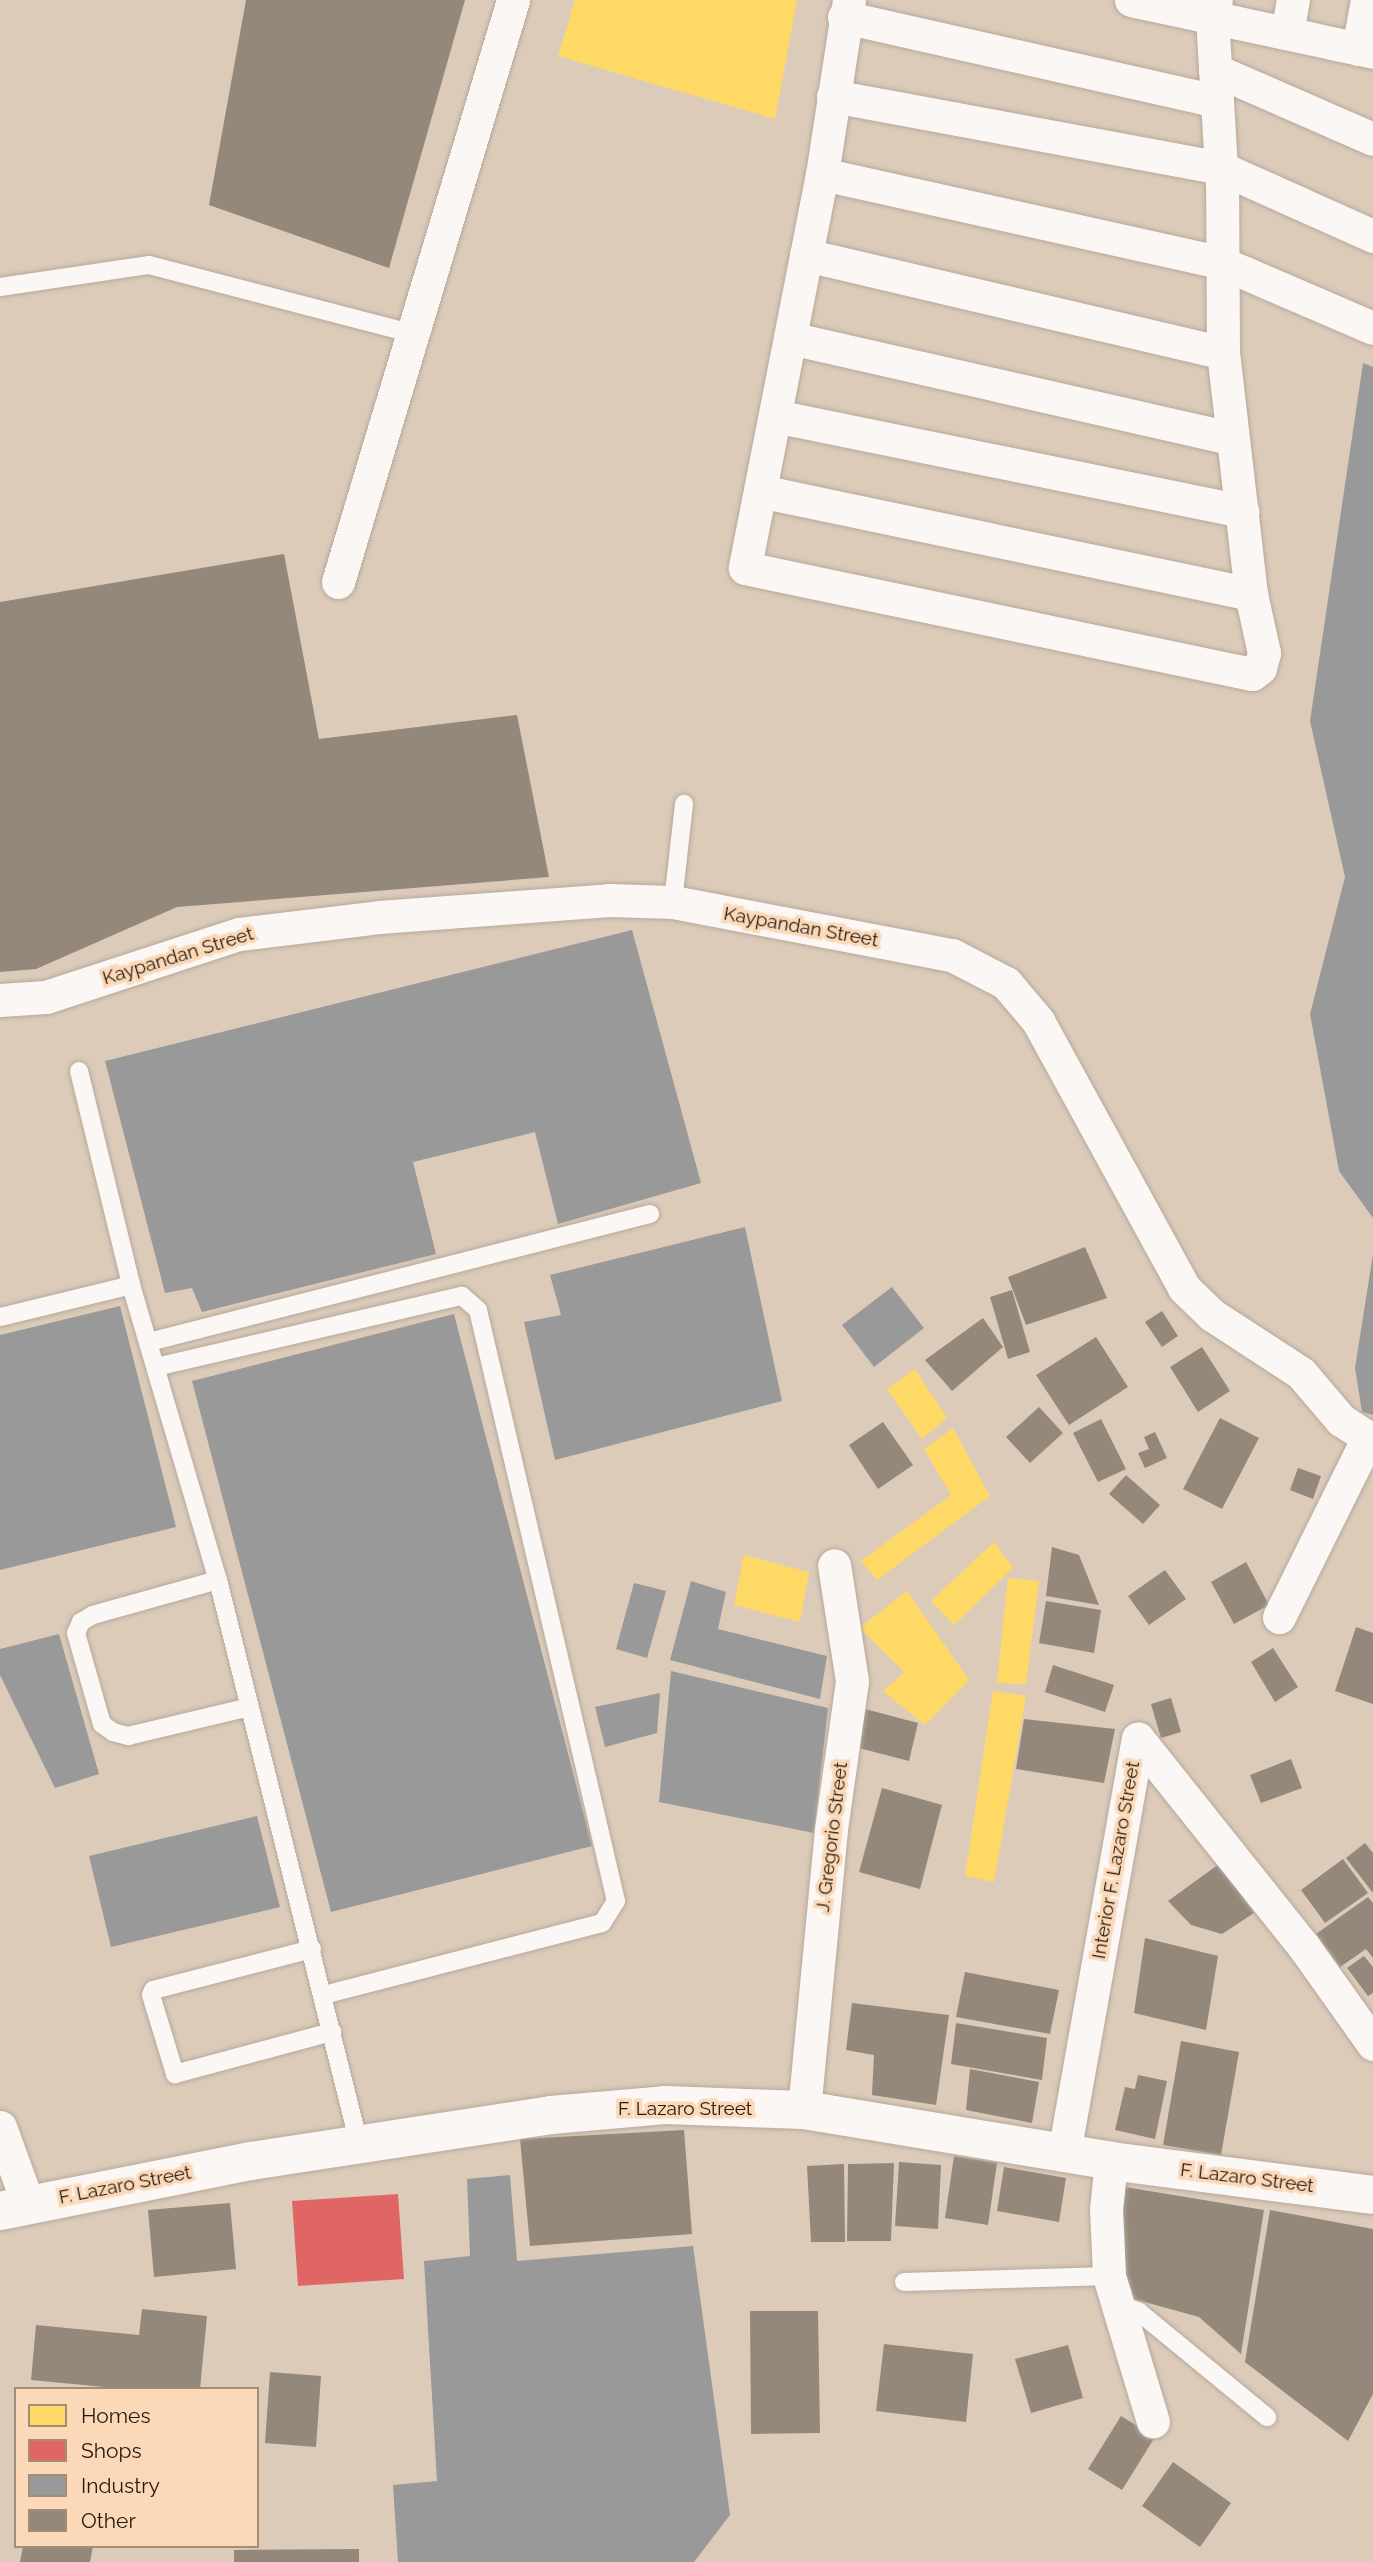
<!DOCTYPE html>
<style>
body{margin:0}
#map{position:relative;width:1373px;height:2562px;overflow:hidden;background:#ddcbba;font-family:Raleway,sans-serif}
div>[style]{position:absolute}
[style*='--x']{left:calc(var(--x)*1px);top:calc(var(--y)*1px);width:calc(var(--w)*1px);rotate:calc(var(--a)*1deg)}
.homes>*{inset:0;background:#ffd966}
.shops>*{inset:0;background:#e06666}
.industry>*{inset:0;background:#999}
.building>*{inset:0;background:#938879}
.roads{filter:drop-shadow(0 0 2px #b7a99b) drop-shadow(0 0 2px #b7a99b)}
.lane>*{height:18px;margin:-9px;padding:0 9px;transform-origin:9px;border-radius:9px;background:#faf7f5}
.street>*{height:33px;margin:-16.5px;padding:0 16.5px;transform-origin:16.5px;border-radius:16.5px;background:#faf7f5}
.secondary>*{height:38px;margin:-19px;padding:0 19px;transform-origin:19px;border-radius:19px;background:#faf7f5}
span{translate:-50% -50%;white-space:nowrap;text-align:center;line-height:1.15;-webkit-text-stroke:7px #fad8b8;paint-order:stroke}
.street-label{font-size:19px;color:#25190d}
.legend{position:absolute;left:14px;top:2387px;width:245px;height:161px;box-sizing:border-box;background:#fad8b8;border:2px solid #a58c74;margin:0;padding:9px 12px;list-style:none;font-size:21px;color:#25190d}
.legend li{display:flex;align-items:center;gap:14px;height:35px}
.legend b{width:35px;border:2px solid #a58c74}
</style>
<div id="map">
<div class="homes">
<div style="clip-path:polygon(575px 0,797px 0,775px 119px,558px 56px)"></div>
<div style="clip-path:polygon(915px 1369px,947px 1418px,922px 1439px,887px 1389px)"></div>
<div style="clip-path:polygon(953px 1428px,990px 1496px,877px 1580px,861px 1561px,951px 1495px,924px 1449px)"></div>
<div style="clip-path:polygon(994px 1542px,1013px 1568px,954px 1625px,931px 1601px)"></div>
<div style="clip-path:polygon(744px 1555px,809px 1572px,800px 1622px,734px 1605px)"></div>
<div style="clip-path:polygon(1008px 1578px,1039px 1581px,1026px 1684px,997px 1683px)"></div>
<div style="clip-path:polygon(907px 1591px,969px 1680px,925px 1725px,883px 1691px,905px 1672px,859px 1628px)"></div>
<div style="clip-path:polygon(993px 1691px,1026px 1696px,994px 1882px,965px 1876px)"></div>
</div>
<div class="shops">
<div style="clip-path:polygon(398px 2194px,404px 2279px,298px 2286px,292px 2201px)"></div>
</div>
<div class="industry">
<div style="clip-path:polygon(1363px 363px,1373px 367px,1373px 1218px,1339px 1171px,1310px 1014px,1345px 877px,1310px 721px)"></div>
<div style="clip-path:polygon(632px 930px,701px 1183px,558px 1224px,535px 1132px,413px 1162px,436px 1254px,202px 1312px,192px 1288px,165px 1293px,105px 1061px)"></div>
<div style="clip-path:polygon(745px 1227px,782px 1401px,555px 1460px,524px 1322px,561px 1315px,550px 1275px)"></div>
<div style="clip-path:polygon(1373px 1254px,1373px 1415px,1362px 1412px,1355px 1368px)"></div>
<div style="clip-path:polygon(892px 1287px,924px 1328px,874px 1367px,842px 1325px)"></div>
<div style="clip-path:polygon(120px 1306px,176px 1527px,0 1570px,0 1335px)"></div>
<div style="clip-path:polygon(454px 1314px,592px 1846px,331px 1912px,192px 1381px)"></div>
<div style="clip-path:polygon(691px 1581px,726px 1592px,718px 1629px,827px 1656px,820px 1699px,670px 1660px)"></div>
<div style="clip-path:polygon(634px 1583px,666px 1591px,647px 1658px,616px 1649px)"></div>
<div style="clip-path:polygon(59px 1634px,99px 1774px,55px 1788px,0 1675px,0 1649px)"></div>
<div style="clip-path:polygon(671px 1671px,828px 1708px,814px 1833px,659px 1802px)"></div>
<div style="clip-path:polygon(660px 1693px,657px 1733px,605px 1747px,595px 1707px)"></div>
<div style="clip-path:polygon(257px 1816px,280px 1907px,111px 1947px,89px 1856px)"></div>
<div style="clip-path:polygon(510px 2175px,517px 2261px,693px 2246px,730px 2515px,694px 2562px,398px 2562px,393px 2485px,437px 2481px,424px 2261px,470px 2256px,467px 2179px)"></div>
</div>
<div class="building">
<div style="clip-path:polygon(246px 0,465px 0,389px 268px,209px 205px)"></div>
<div style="clip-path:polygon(284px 554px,319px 739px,517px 715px,549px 877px,177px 907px,36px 969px,0 972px,0 602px)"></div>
<div style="clip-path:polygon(1085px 1247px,1107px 1298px,1026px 1325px,1008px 1277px)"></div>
<div style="clip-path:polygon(1012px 1290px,1030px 1352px,1008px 1359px,990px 1297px)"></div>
<div style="clip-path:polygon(1162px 1311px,1178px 1336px,1162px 1347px,1145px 1322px)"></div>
<div style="clip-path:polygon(983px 1318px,1003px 1347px,952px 1391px,925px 1360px)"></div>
<div style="clip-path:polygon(1096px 1337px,1128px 1387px,1069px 1425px,1036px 1375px)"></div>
<div style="clip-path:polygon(1202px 1347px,1230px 1391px,1198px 1412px,1170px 1367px)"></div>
<div style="clip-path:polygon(1039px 1407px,1063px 1433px,1030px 1463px,1006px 1437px)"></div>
<div style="clip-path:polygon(1220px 1418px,1259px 1438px,1222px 1509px,1183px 1489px)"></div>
<div style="clip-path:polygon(1101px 1419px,1126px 1469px,1098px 1482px,1073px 1433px)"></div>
<div style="clip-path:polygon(883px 1422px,913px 1465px,878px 1489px,849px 1445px)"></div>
<div style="clip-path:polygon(1155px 1432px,1167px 1458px,1145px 1468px,1138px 1453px,1149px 1449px,1144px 1437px)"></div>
<div style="clip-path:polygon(1298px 1468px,1321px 1476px,1313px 1499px,1290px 1490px)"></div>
<div style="clip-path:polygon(1126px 1475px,1160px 1505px,1143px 1524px,1109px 1494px)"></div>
<div style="clip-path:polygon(1052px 1547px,1079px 1555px,1099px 1605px,1046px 1596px)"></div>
<div style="clip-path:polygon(1246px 1562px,1269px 1605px,1234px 1624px,1211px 1582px)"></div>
<div style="clip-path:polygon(1165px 1570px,1186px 1599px,1149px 1625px,1128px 1596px)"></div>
<div style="clip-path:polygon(1046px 1601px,1101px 1610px,1094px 1653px,1039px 1643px)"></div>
<div style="clip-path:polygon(1356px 1627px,1373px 1633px,1373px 1704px,1335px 1691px)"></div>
<div style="clip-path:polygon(1273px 1648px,1298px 1687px,1275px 1702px,1251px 1662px)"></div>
<div style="clip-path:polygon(1053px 1665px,1114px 1685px,1105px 1712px,1045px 1692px)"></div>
<div style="clip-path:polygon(1171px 1698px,1181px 1732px,1161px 1738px,1151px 1704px)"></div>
<div style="clip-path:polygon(865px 1709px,918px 1723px,909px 1761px,855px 1747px)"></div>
<div style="clip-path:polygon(1024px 1719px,1115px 1729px,1104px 1783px,1016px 1769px)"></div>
<div style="clip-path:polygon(1291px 1759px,1302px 1788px,1261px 1803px,1250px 1775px)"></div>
<div style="clip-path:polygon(882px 1788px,942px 1805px,920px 1889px,859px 1872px)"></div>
<div style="clip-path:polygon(1365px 1843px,1373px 1853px,1373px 1893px,1346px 1858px)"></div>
<div style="clip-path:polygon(1343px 1859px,1368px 1893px,1325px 1923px,1301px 1890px)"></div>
<div style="clip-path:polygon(1219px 1864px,1254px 1913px,1222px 1934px,1191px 1925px,1168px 1901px)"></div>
<div style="clip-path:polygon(1368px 1897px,1373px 1903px,1373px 1958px,1366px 1949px,1340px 1967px,1316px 1934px)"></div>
<div style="clip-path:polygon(1145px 1938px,1218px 1956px,1206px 2030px,1134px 2013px)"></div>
<div style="clip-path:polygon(1364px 1956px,1373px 1967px,1373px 1993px,1368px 1996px,1347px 1968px)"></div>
<div style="clip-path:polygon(965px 1972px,1059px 1990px,1050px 2034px,956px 2017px)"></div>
<div style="clip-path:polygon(852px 2003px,949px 2015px,936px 2105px,872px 2095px,874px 2055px,846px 2050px)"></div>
<div style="clip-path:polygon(956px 2023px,1047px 2038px,1042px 2080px,951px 2064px)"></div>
<div style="clip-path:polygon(1181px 2041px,1239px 2052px,1221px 2155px,1163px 2145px)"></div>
<div style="clip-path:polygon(970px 2069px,1039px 2082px,1032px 2123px,966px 2110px)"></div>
<div style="clip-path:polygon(1138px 2075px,1167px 2081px,1155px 2139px,1115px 2130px,1125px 2087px,1135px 2089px)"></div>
<div style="clip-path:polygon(684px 2130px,692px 2234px,530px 2246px,520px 2139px)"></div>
<div style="clip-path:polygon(954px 2156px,997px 2163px,988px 2225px,945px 2218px)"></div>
<div style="clip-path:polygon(899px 2162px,941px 2165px,938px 2229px,895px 2226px)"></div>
<div style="clip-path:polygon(894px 2163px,891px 2241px,847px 2241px,848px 2164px)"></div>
<div style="clip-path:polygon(844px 2164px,845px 2242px,811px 2242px,807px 2166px)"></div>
<div style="clip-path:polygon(1004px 2167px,1066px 2178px,1059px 2222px,997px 2211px)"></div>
<div style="clip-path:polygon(1125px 2187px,1264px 2210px,1241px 2354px,1199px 2317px,1134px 2299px,1116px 2248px)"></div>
<div style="clip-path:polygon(230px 2203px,236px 2269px,154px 2277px,148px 2210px)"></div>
<div style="clip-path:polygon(1270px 2210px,1373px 2229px,1373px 2394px,1348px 2441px,1245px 2362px)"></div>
<div style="clip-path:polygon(142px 2309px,207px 2316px,200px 2389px,125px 2389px,31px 2380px,36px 2325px,139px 2335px)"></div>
<div style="clip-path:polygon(750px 2311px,818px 2311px,820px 2433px,751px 2434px)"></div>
<div style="clip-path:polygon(884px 2344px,973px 2354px,966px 2422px,876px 2411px)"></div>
<div style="clip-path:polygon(1068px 2345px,1083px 2398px,1031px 2413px,1015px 2359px)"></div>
<div style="clip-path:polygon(270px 2372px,321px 2376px,316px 2447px,265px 2443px)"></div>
<div style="clip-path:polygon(1121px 2416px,1155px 2437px,1122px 2490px,1088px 2469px)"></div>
<div style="clip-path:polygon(1173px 2462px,1231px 2503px,1200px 2547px,1142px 2506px)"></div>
<div style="clip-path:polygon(23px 2546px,93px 2546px,90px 2562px,20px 2562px)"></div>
<div style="clip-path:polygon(359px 2549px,359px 2562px,234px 2562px,234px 2550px)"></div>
</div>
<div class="roads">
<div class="lane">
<div style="--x:0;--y:287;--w:151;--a:-8.4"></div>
<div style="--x:149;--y:265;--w:273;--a:14.6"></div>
<div style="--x:673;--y:902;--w:99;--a:-83.6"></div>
<div style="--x:79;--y:1071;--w:220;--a:76.3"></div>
<div style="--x:131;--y:1285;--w:308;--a:73.6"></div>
<div style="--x:218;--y:1580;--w:581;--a:75.96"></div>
<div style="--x:0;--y:1317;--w:135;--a:-13.7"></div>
<div style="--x:149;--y:1342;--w:517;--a:-14.33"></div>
<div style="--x:156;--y:1367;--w:314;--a:-13.1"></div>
<div style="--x:462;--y:1296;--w:21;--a:41"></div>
<div style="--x:478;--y:1310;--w:607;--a:76.86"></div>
<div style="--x:616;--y:1901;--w:26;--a:122"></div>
<div style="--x:602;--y:1923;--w:288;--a:165.5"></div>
<div style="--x:218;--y:1580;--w:130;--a:164.4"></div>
<div style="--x:93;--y:1615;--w:14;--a:150"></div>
<div style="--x:81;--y:1622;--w:12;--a:114"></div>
<div style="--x:76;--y:1633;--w:95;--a:74.1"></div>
<div style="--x:102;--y:1724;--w:14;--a:36"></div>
<div style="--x:113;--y:1732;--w:16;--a:15"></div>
<div style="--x:128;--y:1736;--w:125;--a:-13.4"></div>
<div style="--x:312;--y:1949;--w:164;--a:165.5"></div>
<div style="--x:153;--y:1990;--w:5;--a:112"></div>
<div style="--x:151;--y:1995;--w:83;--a:73.1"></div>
<div style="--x:175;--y:2074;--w:163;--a:-15"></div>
<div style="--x:904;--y:2282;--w:205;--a:-1.7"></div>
<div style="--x:1116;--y:2303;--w:25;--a:21"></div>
<div style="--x:1139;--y:2312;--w:166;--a:39.4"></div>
</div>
<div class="street">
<div style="--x:849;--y:0;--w:176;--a:98.8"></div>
<div style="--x:822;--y:174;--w:401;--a:101.1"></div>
<div style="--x:745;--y:568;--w:518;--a:11.81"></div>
<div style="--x:1252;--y:674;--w:10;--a:-37"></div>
<div style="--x:1260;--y:668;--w:16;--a:-75"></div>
<div style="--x:1264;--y:653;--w:60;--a:-102.4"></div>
<div style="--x:1251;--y:594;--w:243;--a:-96.6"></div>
<div style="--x:1223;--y:353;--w:168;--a:-90.3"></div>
<div style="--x:1222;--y:185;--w:168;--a:-93.4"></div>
<div style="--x:1212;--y:17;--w:17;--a:-77"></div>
<div style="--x:1131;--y:0;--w:248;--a:12.1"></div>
<div style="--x:844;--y:17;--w:382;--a:12.7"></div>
<div style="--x:1287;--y:33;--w:34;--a:-80"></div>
<div style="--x:1358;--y:49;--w:50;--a:-79.6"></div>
<div style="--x:1215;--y:70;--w:172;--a:23.6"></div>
<div style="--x:833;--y:96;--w:395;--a:10.5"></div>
<div style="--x:1221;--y:168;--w:167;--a:24.1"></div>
<div style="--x:822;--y:174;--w:410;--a:12.5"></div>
<div style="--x:1222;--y:263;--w:164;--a:23.3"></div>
<div style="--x:806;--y:255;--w:428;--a:13.2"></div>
<div style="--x:790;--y:338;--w:454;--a:12.8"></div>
<div style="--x:775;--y:416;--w:477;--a:11.5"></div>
<div style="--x:760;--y:491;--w:502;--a:11.85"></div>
<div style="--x:338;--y:582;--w:608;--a:-73.26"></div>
<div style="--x:0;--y:1000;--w:46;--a:-3.7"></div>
<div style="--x:46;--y:997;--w:203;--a:-18.1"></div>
<div style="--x:239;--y:934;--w:141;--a:-6.9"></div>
<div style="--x:379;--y:917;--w:231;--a:-4.2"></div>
<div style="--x:609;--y:900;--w:64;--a:1.8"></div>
<div style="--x:673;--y:902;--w:284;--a:10.8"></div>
<div style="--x:952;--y:955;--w:61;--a:27.4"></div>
<div style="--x:1006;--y:983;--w:50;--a:49.9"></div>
<div style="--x:1038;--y:1021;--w:304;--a:61.3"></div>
<div style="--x:1184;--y:1288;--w:39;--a:44"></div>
<div style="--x:1212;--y:1315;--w:106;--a:33.1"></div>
<div style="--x:1301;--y:1373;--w:62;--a:49.6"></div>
<div style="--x:1341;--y:1420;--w:38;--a:33"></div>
<div style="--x:1279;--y:1617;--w:198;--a:-63.6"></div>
<div style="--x:1138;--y:1739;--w:266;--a:51.4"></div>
<div style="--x:1304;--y:1947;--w:119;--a:54.6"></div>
<div style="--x:804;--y:2110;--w:282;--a:-84.5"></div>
<div style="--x:831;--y:1829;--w:149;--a:-81.9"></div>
<div style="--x:852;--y:1681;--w:117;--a:-98.8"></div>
<div style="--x:0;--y:2127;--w:82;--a:70"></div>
<div style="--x:1064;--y:2153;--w:421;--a:-79.9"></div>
<div style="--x:1111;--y:2161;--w:48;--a:95.9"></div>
<div style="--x:1106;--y:2209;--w:67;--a:87.4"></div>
<div style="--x:1109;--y:2276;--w:152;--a:73.2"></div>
</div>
<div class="secondary">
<div style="--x:0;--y:2211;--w:256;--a:-11.3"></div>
<div style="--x:251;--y:2161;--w:304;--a:-8.7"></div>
<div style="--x:551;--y:2115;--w:114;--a:-5"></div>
<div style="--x:665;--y:2105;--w:139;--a:2.1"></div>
<div style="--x:804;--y:2110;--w:311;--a:9.4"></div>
<div style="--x:1111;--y:2161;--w:264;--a:7.4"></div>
</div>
</div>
<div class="street-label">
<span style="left:801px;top:927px;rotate:10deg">Kaypandan Street</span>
<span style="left:178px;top:956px;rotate:-17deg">Kaypandan Street</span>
<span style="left:832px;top:1837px;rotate:-83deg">J. Gregorio Street</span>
<span style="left:1116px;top:1860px;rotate:-80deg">Interior F. Lazaro Street</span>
<span style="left:685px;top:2109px">F. Lazaro Street</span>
<span style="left:1247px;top:2178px;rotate:7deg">F. Lazaro Street</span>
<span style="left:125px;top:2185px;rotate:-11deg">F. Lazaro Street</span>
</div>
<ul class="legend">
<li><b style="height:19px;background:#ffd966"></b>Homes</li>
<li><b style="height:19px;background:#e06666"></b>Shops</li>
<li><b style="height:19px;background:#999"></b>Industry</li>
<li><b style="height:19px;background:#938879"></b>Other</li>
</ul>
</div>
